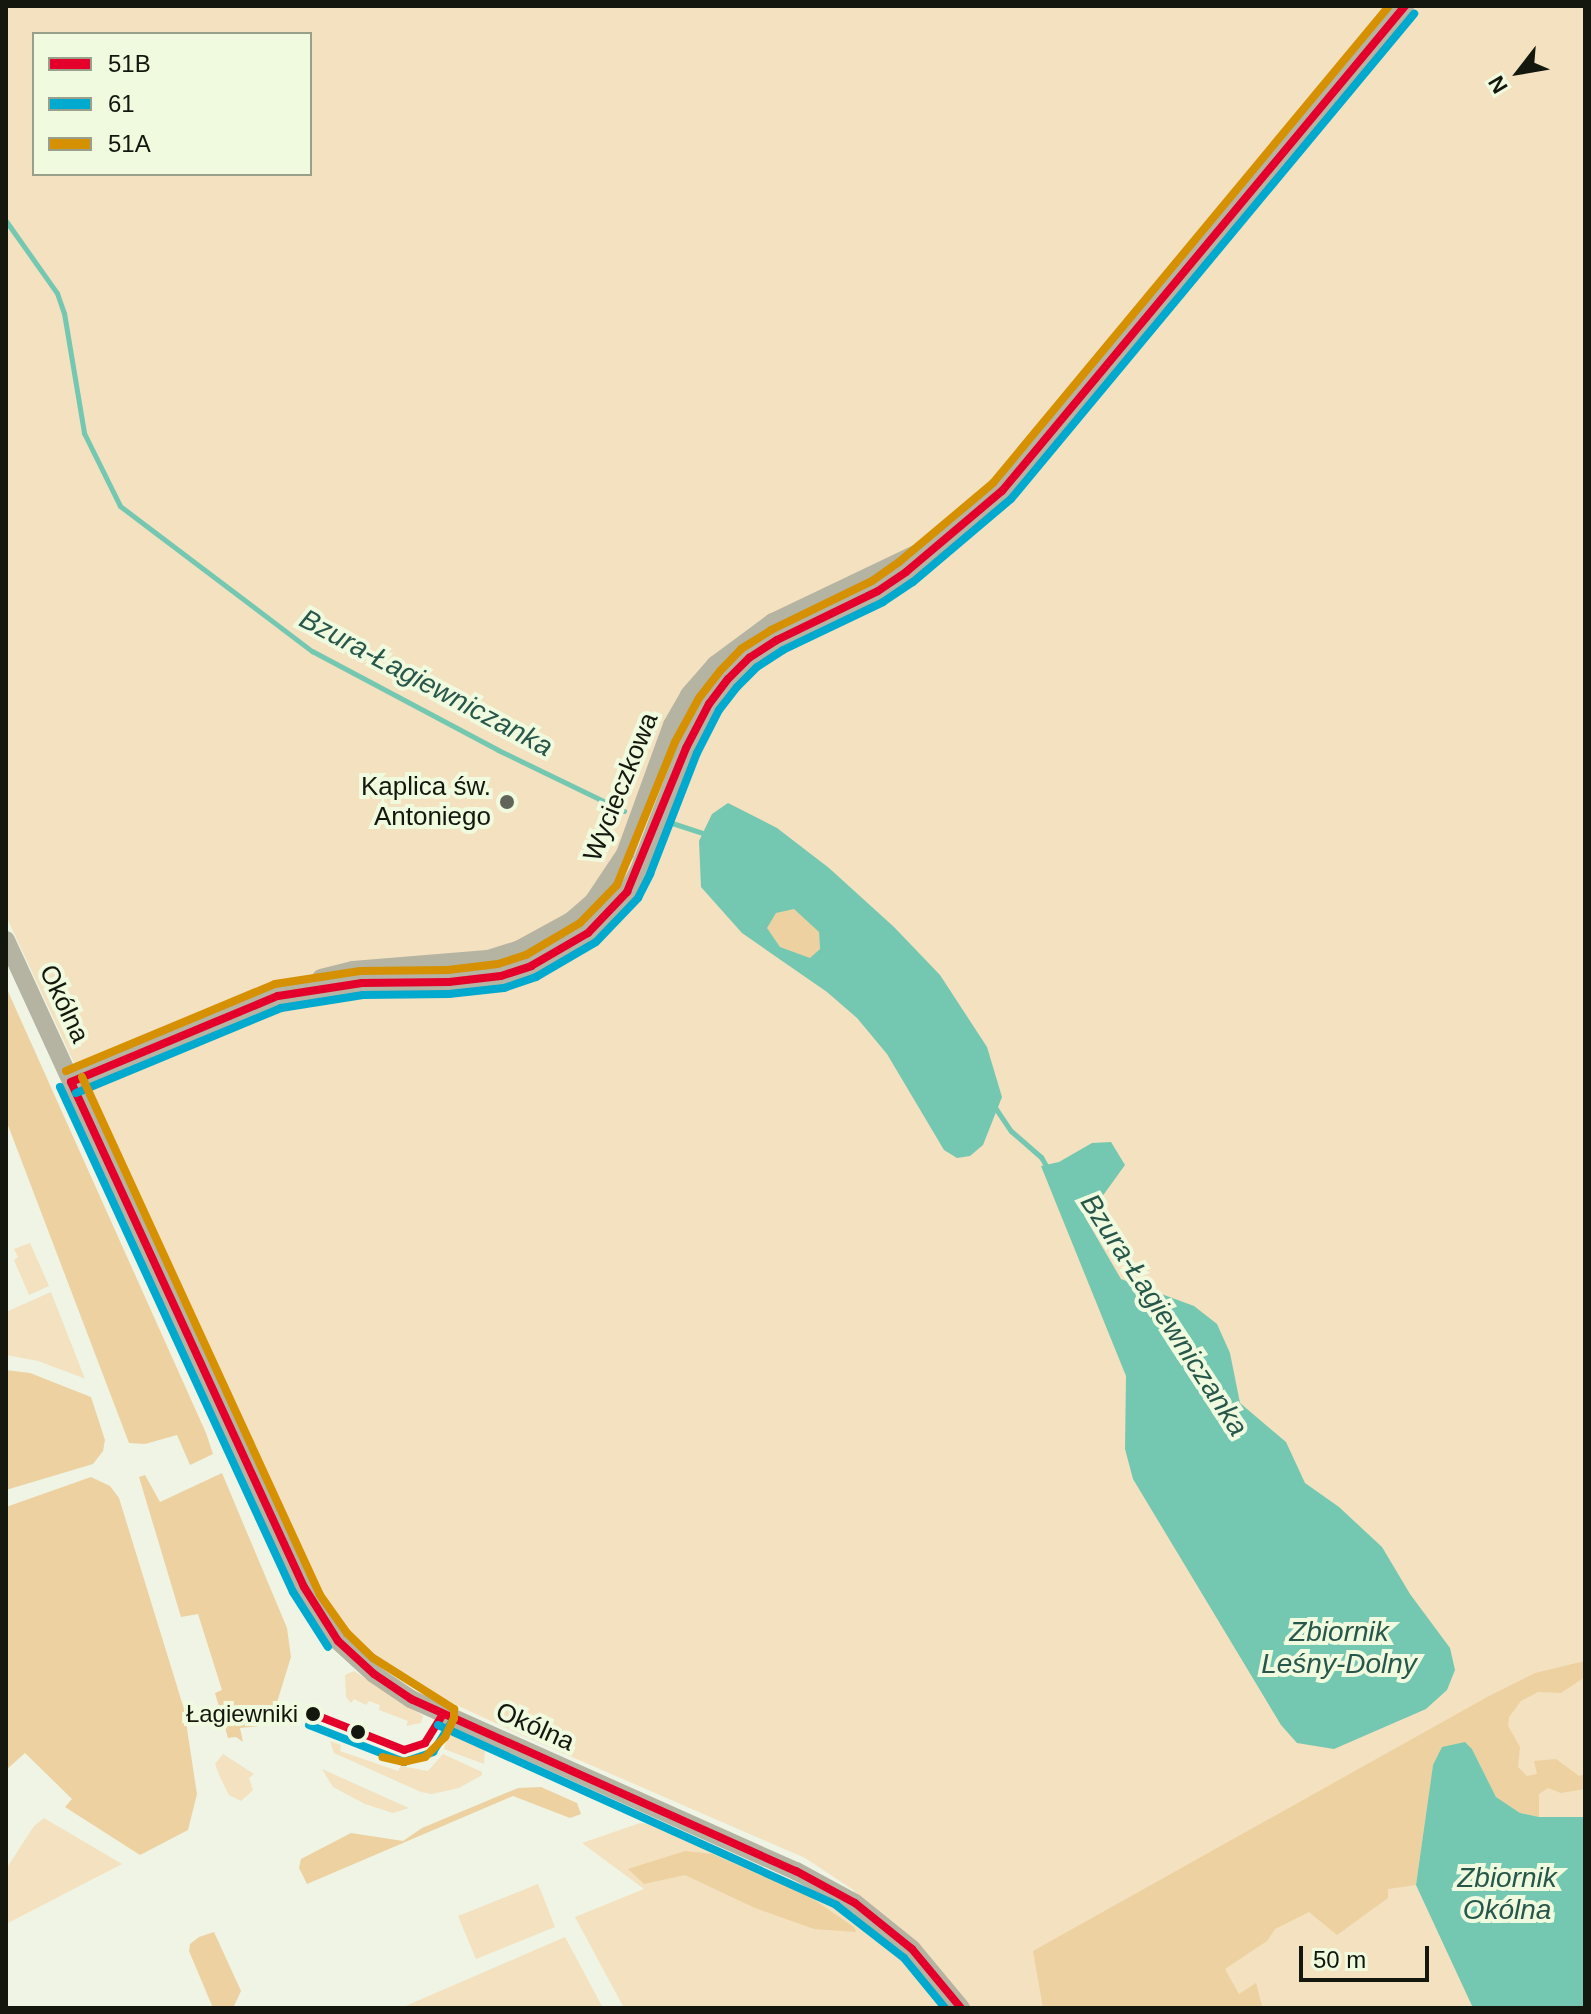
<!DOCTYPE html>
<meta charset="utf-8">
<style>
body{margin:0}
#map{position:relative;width:1591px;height:2014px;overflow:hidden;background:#eff4e5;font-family:Arial,sans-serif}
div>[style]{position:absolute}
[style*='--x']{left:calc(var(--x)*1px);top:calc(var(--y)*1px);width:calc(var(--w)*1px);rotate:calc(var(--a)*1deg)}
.green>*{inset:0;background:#f3e1bf}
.forest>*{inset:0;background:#edd1a1}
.water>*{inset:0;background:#74c8b1}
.stream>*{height:5px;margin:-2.5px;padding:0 2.5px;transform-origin:2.5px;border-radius:2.5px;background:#74c8b1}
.tertiary>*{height:18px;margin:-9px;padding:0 9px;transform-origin:9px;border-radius:9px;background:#b5b3a1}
.bus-1>*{height:8px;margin:-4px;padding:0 4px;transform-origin:4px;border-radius:4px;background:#e4002b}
.bus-2>*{height:8px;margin:-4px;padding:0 4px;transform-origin:4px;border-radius:4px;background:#00a9ce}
.bus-3>*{height:8px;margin:-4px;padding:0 4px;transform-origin:4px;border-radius:4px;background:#d59102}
.dots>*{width:22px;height:22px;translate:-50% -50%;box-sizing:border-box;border:4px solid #f0fadf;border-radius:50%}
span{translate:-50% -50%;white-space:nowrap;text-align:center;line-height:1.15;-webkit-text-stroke:8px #f0fadf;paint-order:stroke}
.bus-label{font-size:24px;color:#13170e}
.right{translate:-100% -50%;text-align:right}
.poi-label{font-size:26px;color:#13170e}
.street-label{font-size:26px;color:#13170e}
.water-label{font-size:28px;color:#27574b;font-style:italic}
.frame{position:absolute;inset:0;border:8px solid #13170e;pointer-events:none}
.legend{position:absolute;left:32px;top:32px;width:280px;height:144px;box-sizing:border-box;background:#f0fadf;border:2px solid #989f8b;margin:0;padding:10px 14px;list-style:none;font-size:24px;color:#13170e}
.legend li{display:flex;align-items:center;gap:16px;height:40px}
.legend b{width:40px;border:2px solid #989f8b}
.north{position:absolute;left:1479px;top:32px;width:80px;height:80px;-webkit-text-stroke:6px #f0fadf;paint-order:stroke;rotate:239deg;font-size:22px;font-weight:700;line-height:32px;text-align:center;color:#13170e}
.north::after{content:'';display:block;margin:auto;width:28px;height:36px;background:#13170e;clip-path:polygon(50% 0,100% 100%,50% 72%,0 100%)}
.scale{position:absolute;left:1299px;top:1946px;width:130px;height:36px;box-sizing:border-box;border:4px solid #13170e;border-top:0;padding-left:10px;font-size:24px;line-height:28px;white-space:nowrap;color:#13170e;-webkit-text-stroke:6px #f0fadf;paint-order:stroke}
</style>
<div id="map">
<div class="green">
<div style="clip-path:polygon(evenodd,6px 6px,1585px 6px,1585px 2008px,624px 2008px,575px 1917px,644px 1889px,582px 1843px,640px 1823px,652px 1824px,807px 1892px,828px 1906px,855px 1891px,805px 1858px,519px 1734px,413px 1685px,400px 1671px,349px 1649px,328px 1610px,6px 916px,6px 6px,34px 34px,310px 34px,310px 174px,34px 174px,34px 34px)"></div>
<div style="clip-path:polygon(30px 1243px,49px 1286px,29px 1295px,14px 1260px,18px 1257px,14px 1249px)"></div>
<div style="clip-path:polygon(51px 1292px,85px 1379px,86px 1379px,38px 1361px,6px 1355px,6px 1312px)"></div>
<div style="clip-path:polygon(354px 1671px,423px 1716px,421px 1723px,406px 1726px,408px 1721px,379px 1710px,380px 1705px,369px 1701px,366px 1705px,354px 1699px,351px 1703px,346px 1697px,345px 1675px)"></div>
<div style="clip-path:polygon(459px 1734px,482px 1744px,485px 1748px,484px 1764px,444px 1749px,447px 1737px)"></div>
<div style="clip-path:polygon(330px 1741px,341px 1745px,340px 1751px,398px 1771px,401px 1766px,428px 1771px,443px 1754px,482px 1772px,482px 1775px,459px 1788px,432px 1794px,421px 1792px,334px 1753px)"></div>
<div style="clip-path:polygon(223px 1754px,254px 1774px,249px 1778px,253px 1790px,241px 1801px,229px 1795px,220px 1777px,215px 1764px)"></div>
<div style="clip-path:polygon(322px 1769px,409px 1808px,393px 1813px,365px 1804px,333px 1787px)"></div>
<div style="clip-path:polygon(44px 1818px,122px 1864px,6px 1924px,6px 1869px,34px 1826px)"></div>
<div style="clip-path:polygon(538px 1884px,555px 1927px,476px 1959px,458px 1916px)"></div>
<div style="clip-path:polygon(565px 1937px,603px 2008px,400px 2008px,401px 2008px)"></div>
</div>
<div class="forest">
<div style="clip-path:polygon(794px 908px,819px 932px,820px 949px,810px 959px,780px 947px,766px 928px,776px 913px)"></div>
<div style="clip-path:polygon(6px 987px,206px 1433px,213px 1454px,190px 1465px,177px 1435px,145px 1444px,129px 1443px,6px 1120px)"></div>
<div style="clip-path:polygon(6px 1370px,30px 1373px,91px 1397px,105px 1440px,103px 1451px,93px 1464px,6px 1490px)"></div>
<div style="clip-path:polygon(222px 1473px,287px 1628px,291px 1657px,270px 1725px,240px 1728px,243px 1742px,236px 1737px,228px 1738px,215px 1693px,222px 1690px,198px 1614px,181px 1617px,139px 1477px,145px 1475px,160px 1502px)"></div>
<div style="clip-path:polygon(91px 1477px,110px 1486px,119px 1498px,184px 1709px,197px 1794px,188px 1830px,140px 1855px,65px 1807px,72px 1799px,25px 1753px,6px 1770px,6px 1507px)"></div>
<div style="clip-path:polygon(1585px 1661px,1585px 1677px,1561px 1693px,1538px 1692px,1521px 1701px,1509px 1717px,1508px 1726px,1520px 1747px,1518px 1767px,1527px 1776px,1537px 1774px,1534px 1761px,1556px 1759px,1579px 1776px,1585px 1774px,1585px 1789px,1561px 1793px,1548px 1788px,1539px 1794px,1539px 1817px,1520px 1813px,1496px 1797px,1472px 1749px,1433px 1765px,1416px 1885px,1388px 1889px,1388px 1898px,1337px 1935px,1309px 1912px,1275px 1929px,1267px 1941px,1225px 1969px,1239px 1994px,1256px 1983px,1262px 2006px,1043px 2008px,1033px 1951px,1489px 1696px,1535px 1673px)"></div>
<div style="clip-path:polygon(541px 1787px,577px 1803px,581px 1814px,570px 1818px,513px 1796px,307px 1884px,299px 1868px,301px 1859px,351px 1833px,403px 1841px,422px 1828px,518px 1788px)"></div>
<div style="clip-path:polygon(685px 1851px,712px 1854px,807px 1895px,854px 1927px,856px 1932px,814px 1929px,755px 1908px,685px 1875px,644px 1884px,628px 1869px)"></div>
<div style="clip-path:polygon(214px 1932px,241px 1991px,233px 2008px,213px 2008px,189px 1951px,190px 1944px,199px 1937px)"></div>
</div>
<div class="water">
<div style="clip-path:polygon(evenodd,728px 803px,777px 828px,829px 868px,894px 927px,940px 975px,987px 1047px,1002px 1097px,983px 1145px,970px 1156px,957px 1158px,944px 1150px,887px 1054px,857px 1018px,827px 992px,742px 933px,701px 887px,699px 841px,712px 814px,728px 803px,794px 909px,819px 932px,820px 949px,810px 958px,780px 947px,767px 928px,776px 913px,794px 909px)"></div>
<div style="clip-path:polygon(1111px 1142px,1125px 1165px,1086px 1219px,1121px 1279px,1194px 1306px,1217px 1324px,1230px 1353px,1240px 1403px,1286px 1442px,1305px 1483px,1339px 1507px,1382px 1547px,1410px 1594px,1450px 1648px,1455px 1670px,1447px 1690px,1426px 1709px,1334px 1749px,1297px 1743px,1281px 1725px,1133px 1479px,1125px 1449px,1126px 1376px,1041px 1166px,1059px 1162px,1092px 1143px)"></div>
<div style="clip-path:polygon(1465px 1742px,1472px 1749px,1496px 1797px,1520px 1813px,1539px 1817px,1585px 1817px,1585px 2008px,1473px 2008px,1416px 1885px,1433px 1765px,1442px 1747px)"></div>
</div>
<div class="stream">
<div style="--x:6;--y:221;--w:88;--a:54.7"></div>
<div style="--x:57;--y:293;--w:21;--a:71"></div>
<div style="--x:64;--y:313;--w:122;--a:80.5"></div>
<div style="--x:84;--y:433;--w:81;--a:63.7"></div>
<div style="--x:120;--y:506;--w:241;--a:37.1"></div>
<div style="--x:312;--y:651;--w:211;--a:28"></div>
<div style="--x:498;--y:750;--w:140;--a:25.8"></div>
<div style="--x:672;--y:823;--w:39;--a:18"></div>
<div style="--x:994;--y:1106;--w:30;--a:56"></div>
<div style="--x:1011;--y:1131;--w:40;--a:41"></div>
<div style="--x:1041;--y:1157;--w:16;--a:60"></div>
</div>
<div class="tertiary">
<div style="--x:6;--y:940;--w:712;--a:65.27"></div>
<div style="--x:304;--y:1587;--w:64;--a:57.8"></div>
<div style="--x:338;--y:1641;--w:49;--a:42.5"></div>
<div style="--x:374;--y:1674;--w:45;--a:34"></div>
<div style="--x:411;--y:1699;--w:422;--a:24.1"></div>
<div style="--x:796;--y:1871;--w:67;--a:28.5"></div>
<div style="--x:855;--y:1903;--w:73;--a:38.9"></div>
<div style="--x:912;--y:1949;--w:77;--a:50.3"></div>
<div style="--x:321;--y:978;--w:33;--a:-14"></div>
<div style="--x:353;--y:970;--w:135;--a:-4.7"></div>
<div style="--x:488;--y:959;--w:31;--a:-17"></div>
<div style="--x:518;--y:950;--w:60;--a:-28.7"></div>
<div style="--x:571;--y:921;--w:29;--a:-41"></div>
<div style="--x:593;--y:902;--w:58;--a:-56.3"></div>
<div style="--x:625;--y:854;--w:137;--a:-70"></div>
<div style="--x:672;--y:725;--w:34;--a:-60"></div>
<div style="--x:689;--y:695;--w:40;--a:-49"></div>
<div style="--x:715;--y:665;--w:72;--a:-36.6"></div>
<div style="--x:773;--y:622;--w:163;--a:-25.5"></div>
<div style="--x:278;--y:996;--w:85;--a:-8.8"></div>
<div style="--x:362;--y:983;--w:87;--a:-0.7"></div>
<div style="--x:449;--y:982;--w:52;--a:-6.6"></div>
<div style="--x:501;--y:976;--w:32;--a:-18"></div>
<div style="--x:531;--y:966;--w:66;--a:-30.1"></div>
<div style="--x:588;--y:933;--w:57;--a:-46.4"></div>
<div style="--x:627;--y:892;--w:25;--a:-61"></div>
<div style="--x:639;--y:870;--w:131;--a:-68.9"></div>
<div style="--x:686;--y:748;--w:50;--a:-62.4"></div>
<div style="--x:709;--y:704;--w:31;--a:-53"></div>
<div style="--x:728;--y:679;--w:30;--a:-45"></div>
<div style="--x:749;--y:658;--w:33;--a:-33"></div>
<div style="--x:777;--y:640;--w:112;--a:-25.9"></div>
<div style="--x:878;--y:591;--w:34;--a:-34"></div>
<div style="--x:906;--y:572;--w:126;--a:-40.2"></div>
<div style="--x:1002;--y:491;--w:631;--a:-50.28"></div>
<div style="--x:71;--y:1082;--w:233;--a:-22.7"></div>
</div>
<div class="bus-1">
<div style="--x:71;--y:1082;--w:224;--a:-22.6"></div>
<div style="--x:278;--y:996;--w:85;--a:-8.8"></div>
<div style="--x:362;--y:983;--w:87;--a:-0.7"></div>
<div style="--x:449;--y:982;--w:52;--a:-6.6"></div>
<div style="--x:501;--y:976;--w:32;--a:-18"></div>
<div style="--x:531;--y:966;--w:66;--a:-30.1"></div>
<div style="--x:588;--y:933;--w:57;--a:-46.4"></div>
<div style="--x:627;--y:892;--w:156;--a:-67.7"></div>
<div style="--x:686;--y:748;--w:50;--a:-62.4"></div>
<div style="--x:709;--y:704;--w:31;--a:-53"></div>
<div style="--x:728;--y:679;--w:30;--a:-45"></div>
<div style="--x:749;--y:658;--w:33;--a:-33"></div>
<div style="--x:777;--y:640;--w:112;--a:-25.9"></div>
<div style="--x:878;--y:591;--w:34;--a:-34"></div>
<div style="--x:906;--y:572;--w:126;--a:-40.2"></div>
<div style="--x:1002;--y:491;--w:631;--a:-50.28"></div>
<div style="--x:71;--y:1082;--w:556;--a:65.23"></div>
<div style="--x:304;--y:1587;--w:64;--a:57.8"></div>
<div style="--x:338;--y:1641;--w:49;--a:42.5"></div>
<div style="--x:374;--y:1674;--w:45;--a:34"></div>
<div style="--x:411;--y:1699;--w:422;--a:24.1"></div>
<div style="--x:796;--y:1871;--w:67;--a:28.5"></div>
<div style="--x:855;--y:1903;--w:73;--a:38.9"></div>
<div style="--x:912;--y:1949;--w:77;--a:50.3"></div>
<div style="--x:313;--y:1714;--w:98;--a:21.6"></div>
<div style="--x:404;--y:1750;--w:22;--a:-18"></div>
<div style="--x:425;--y:1743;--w:34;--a:-58"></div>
</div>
<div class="bus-2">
<div style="--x:60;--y:1087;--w:556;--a:65.23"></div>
<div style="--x:293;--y:1592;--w:65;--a:57.5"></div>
<div style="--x:76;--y:1093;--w:222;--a:-22.5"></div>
<div style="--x:281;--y:1008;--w:83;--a:-9"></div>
<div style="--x:363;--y:995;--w:86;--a:-0.7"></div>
<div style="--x:449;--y:994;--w:55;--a:-6.2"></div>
<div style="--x:504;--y:988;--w:34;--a:-19"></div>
<div style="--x:536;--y:977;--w:69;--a:-30.3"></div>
<div style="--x:596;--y:942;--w:61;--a:-46.3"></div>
<div style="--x:638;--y:898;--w:27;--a:-63"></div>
<div style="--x:650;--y:874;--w:130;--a:-68.8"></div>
<div style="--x:697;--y:753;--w:48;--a:-62.9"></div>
<div style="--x:719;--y:710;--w:29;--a:-52"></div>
<div style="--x:737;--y:687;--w:28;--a:-45"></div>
<div style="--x:757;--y:667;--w:31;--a:-33"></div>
<div style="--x:783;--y:650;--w:111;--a:-25.6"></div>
<div style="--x:883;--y:602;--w:36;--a:-34"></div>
<div style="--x:913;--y:582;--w:128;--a:-40.3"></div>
<div style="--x:1011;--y:499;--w:631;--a:-50.28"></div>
<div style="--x:309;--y:1725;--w:102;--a:21.3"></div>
<div style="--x:404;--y:1762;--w:31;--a:-19"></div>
<div style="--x:433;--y:1752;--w:38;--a:-58"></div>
<div style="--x:438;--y:1725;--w:437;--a:24.3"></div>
<div style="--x:836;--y:1905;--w:86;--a:37.9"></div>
<div style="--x:904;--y:1958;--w:65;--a:50.6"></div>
</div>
<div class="bus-3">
<div style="--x:66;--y:1071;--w:226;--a:-22.6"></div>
<div style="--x:275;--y:984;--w:86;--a:-8.7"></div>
<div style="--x:360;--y:971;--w:88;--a:-0.7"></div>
<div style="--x:448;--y:970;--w:50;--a:-6.8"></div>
<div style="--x:498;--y:964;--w:29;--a:-18"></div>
<div style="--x:526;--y:955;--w:63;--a:-30.7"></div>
<div style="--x:580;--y:923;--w:53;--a:-45.8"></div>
<div style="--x:617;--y:885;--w:154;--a:-67.9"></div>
<div style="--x:675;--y:742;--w:50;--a:-61.4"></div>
<div style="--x:699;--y:698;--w:34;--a:-52"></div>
<div style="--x:720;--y:671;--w:30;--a:-46"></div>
<div style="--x:741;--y:649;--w:36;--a:-32"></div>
<div style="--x:771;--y:630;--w:112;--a:-25.9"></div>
<div style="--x:872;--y:581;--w:33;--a:-35"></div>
<div style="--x:899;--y:562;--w:123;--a:-40"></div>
<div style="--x:993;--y:483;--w:620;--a:-50.3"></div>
<div style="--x:82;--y:1077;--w:570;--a:65.32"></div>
<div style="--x:320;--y:1595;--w:47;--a:54.6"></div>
<div style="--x:347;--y:1633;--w:36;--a:44"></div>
<div style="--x:373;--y:1658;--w:96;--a:32.2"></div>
<div style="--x:454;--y:1709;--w:9;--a:90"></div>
<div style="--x:454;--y:1718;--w:21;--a:115"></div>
<div style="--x:445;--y:1737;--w:28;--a:135"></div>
<div style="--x:425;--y:1757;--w:22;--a:167"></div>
<div style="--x:404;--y:1762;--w:22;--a:-167"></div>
</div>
<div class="dots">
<div style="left:507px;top:802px;background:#606459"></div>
<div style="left:313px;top:1714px;background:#13170e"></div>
<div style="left:358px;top:1732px;background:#13170e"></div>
</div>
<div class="bus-label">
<span class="right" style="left:298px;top:1714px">Łagiewniki</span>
</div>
<div class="poi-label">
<span class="right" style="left:491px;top:802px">Kaplica św.<br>Antoniego</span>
</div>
<div class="street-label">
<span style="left:621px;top:787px;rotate:-68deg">Wycieczkowa</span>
<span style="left:64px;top:1004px;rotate:65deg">Okólna</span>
<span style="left:535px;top:1727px;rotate:24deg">Okólna</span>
</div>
<div class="water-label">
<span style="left:426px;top:683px;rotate:28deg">Bzura-Łagiewniczanka</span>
<span style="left:1164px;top:1315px;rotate:57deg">Bzura-Łagiewniczanka</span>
<span style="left:1339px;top:1648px">Zbiornik<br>Leśny-Dolny</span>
<span style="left:1507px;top:1894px">Zbiornik<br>Okólna</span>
</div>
<div class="frame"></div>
<ul class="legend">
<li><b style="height:10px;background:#e4002b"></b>51B</li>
<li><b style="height:10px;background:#00a9ce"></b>61</li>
<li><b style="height:10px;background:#d59102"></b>51A</li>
</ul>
<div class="north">N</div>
<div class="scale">50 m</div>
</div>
